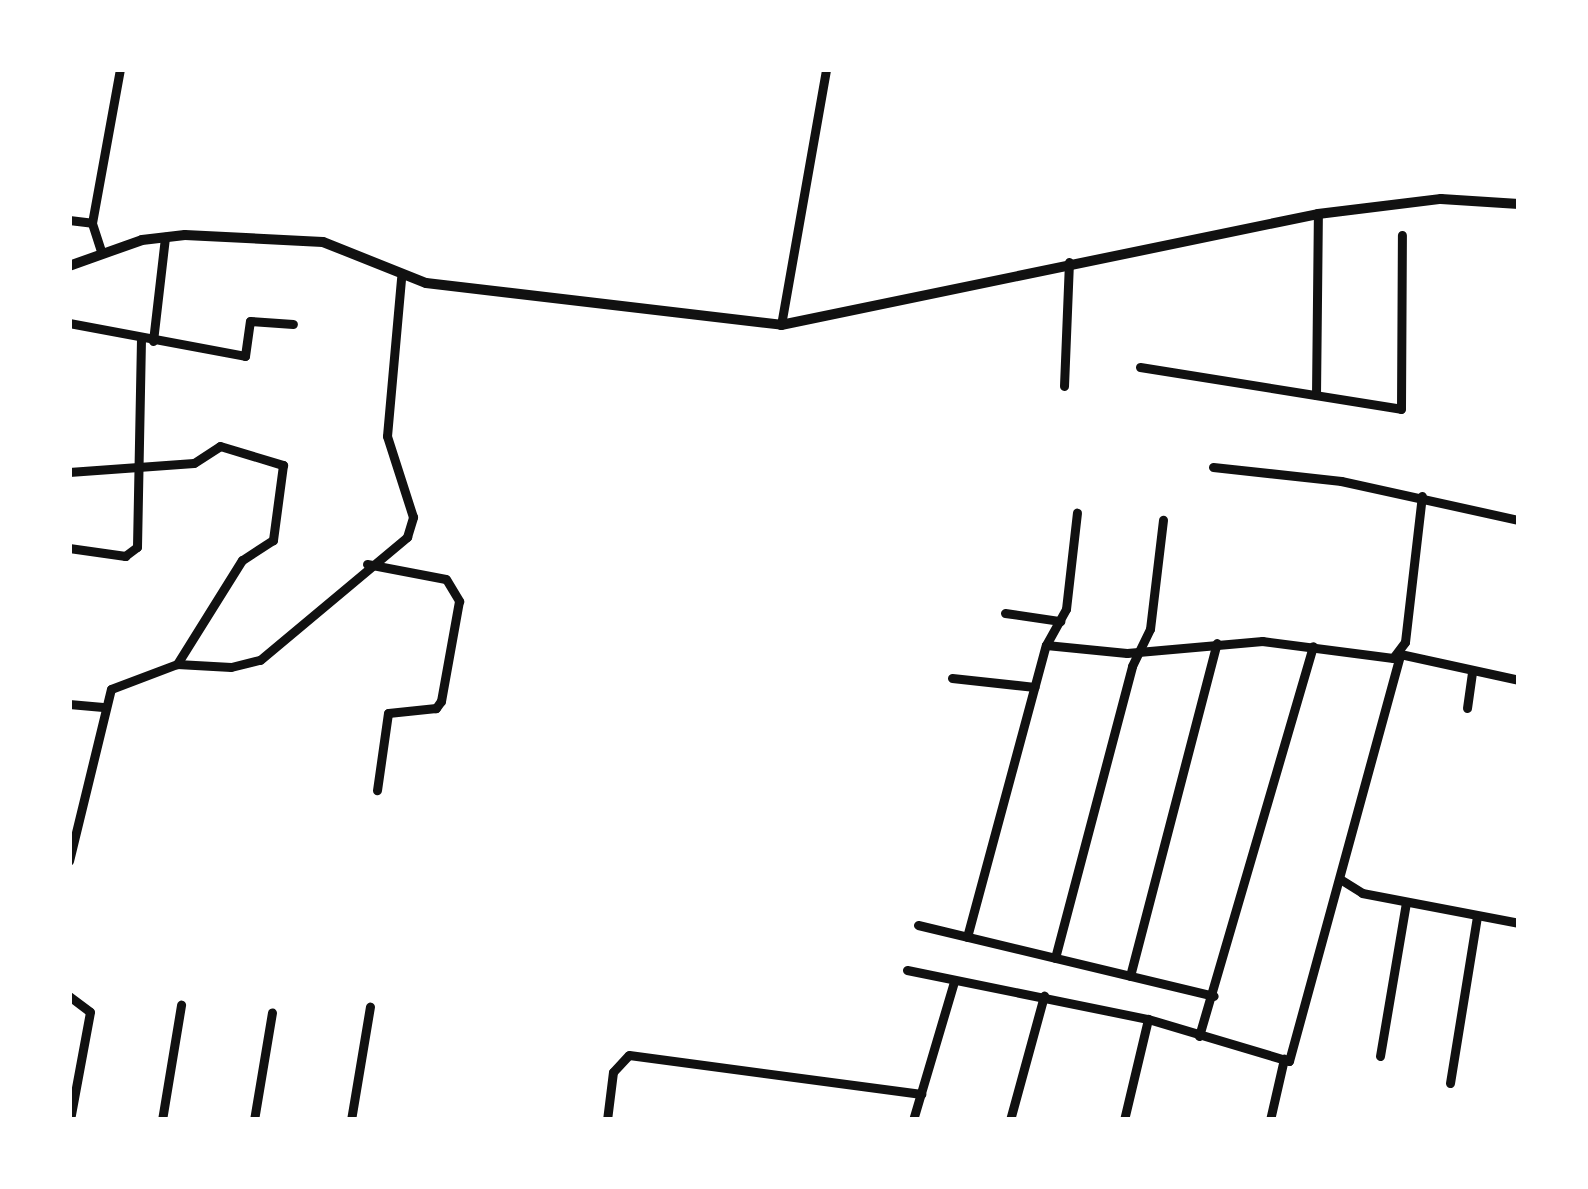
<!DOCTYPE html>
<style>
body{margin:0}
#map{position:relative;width:1588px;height:1189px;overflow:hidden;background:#fff;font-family:"Space Grotesk",sans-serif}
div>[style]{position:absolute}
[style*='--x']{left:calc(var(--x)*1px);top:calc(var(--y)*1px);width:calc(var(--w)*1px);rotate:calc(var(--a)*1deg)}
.minor>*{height:9px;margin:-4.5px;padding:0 4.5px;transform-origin:4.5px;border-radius:4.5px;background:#111}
.tertiary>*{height:10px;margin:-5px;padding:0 5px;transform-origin:5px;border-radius:5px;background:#111}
span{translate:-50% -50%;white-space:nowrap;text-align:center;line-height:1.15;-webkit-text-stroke:12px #fff;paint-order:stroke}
.frame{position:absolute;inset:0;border:72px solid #fff;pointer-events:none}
</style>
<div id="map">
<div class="minor">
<div style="--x:69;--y:220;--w:23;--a:7"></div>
<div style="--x:101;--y:251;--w:29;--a:-108"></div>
<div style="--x:92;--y:223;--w:157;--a:-79.7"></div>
<div style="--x:69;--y:323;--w:179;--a:10.6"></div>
<div style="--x:245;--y:356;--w:35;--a:-82"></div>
<div style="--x:250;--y:321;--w:43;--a:4"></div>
<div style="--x:781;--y:325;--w:260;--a:-80"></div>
<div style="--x:153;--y:341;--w:105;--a:-83.4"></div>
<div style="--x:1140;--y:367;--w:264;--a:9.1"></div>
<div style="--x:1401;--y:409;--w:174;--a:-89.7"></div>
<div style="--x:1064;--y:386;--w:124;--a:-87.7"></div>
<div style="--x:1316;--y:395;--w:181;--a:-89.4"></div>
<div style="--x:1213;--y:467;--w:129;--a:6.2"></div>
<div style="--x:1341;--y:481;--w:182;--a:12.4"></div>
<div style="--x:69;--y:472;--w:125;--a:-4.1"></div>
<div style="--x:194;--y:463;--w:31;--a:-33"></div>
<div style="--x:220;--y:446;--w:66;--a:16.8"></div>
<div style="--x:283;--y:465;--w:76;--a:97.6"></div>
<div style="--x:273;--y:540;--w:37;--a:147"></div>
<div style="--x:242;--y:560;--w:123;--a:122"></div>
<div style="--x:69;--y:548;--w:57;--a:8.1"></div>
<div style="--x:125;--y:556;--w:15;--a:-37"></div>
<div style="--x:137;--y:547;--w:209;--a:-88.9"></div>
<div style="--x:367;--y:564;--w:80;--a:10.8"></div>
<div style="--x:446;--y:579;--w:26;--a:59"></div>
<div style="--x:459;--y:601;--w:102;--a:100.2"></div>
<div style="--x:441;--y:701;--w:9;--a:126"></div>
<div style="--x:436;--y:708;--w:48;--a:174.1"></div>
<div style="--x:388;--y:713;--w:78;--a:98.1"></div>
<div style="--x:1005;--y:613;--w:56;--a:8.3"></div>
<div style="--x:1046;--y:645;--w:81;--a:5.6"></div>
<div style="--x:1127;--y:653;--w:136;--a:-5.1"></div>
<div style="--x:1262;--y:641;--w:132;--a:7.4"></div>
<div style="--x:1393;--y:658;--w:20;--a:-53"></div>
<div style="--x:1405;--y:642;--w:147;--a:-83.4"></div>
<div style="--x:952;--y:678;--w:83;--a:6.2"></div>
<div style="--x:69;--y:704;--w:34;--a:5"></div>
<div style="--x:1467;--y:708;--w:37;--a:-82"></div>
<div style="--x:69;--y:861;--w:177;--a:-76.3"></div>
<div style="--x:111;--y:689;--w:71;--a:-20.7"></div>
<div style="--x:177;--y:664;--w:54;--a:3.2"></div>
<div style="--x:231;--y:667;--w:30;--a:-14"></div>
<div style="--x:260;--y:660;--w:192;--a:-39.9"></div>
<div style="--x:407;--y:537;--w:21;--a:-73"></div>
<div style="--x:413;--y:517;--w:85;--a:-107.8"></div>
<div style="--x:387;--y:436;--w:159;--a:-84.9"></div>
<div style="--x:1340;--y:879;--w:26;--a:32"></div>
<div style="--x:1362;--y:893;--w:160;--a:10.8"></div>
<div style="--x:918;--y:925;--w:304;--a:13.5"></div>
<div style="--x:967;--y:937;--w:302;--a:-74.9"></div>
<div style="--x:1046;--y:645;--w:41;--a:-60.9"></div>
<div style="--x:1066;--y:609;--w:97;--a:-83.5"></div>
<div style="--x:1055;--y:958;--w:302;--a:-75.2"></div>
<div style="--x:1132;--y:666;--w:41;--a:-64.1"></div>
<div style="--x:1150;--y:629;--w:110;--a:-83.2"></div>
<div style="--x:907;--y:970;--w:246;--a:11.5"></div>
<div style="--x:1148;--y:1019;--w:147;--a:16.6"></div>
<div style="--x:1289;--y:1061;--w:422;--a:-74.7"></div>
<div style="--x:1400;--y:654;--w:122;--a:12.3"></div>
<div style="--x:1130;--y:976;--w:344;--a:-75.4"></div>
<div style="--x:69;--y:996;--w:26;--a:37"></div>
<div style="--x:90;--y:1012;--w:110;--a:100.5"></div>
<div style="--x:1199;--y:1036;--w:406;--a:-73.7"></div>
<div style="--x:1380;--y:1056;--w:155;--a:-80.4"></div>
<div style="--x:1450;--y:1083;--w:169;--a:-80.8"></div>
<div style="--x:162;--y:1120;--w:117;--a:-80.6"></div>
<div style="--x:254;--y:1120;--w:109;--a:-80.5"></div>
<div style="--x:351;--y:1120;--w:115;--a:-80.5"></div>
<div style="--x:607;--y:1120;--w:48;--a:-82.9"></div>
<div style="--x:613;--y:1072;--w:23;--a:-47"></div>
<div style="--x:629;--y:1055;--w:295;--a:7.6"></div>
<div style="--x:913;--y:1120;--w:144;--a:-73.5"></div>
<div style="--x:1010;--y:1120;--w:129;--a:-74.7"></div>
<div style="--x:1124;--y:1120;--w:104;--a:-76.6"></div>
<div style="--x:1270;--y:1120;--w:63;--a:-77.1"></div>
</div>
<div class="tertiary">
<div style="--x:69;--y:266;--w:77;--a:-19.6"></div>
<div style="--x:142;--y:240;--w:43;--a:-6.6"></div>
<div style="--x:185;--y:235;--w:138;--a:2.9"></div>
<div style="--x:323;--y:242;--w:111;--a:21.7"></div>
<div style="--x:426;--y:283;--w:357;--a:6.7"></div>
<div style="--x:781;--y:325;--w:548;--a:-11.68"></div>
<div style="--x:1318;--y:214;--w:124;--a:-7"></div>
<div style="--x:1441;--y:199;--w:78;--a:3.7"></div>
</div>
<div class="frame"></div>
</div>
